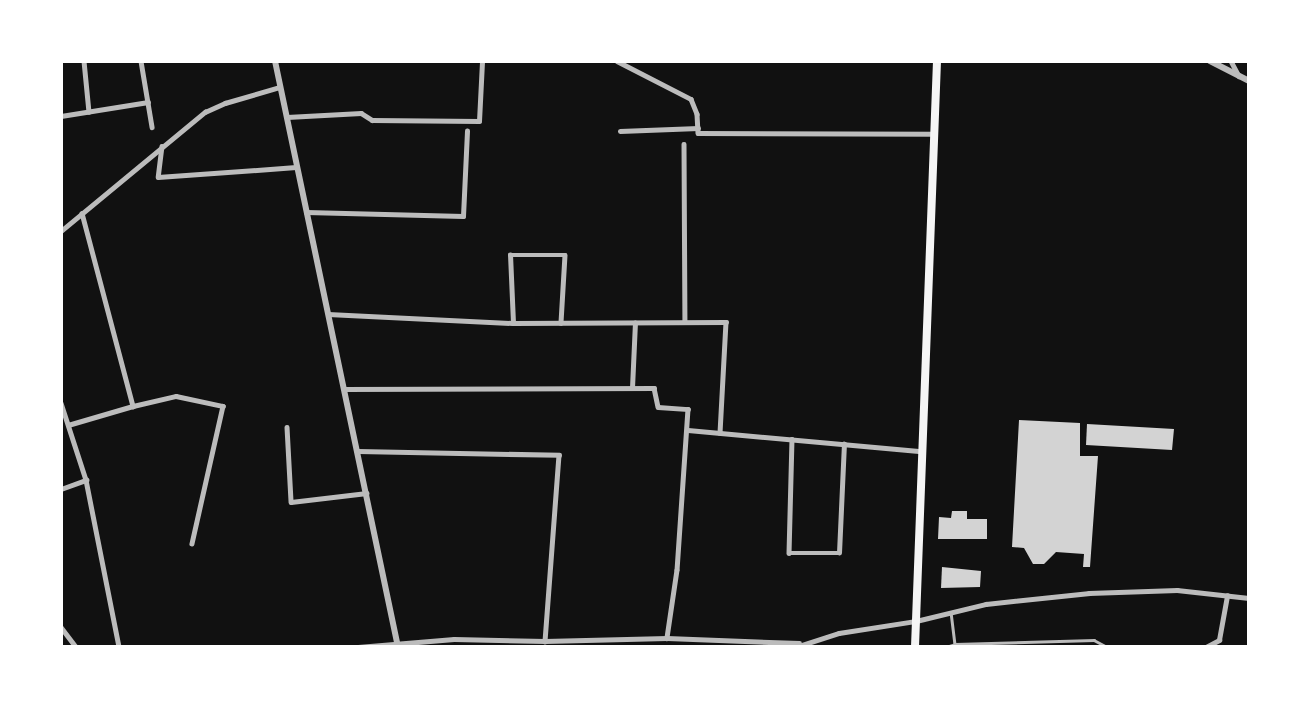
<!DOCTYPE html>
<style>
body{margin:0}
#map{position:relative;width:1310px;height:708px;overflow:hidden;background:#111;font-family:"Alegreya Sans",sans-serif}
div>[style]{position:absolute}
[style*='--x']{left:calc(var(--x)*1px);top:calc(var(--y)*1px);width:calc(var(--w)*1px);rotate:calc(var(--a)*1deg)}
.building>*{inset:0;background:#d3d3d3}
.service>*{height:2.5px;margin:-1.25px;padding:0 1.25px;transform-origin:1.25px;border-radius:1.25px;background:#bcbcbc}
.minor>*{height:4.5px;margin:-2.25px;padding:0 2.25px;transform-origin:2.25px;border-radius:2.25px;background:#bcbcbc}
.tertiary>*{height:6px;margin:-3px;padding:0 3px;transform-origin:3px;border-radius:3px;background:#bcbcbc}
.trunk>*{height:8px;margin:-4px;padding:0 4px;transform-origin:4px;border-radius:4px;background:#f5f5f5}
span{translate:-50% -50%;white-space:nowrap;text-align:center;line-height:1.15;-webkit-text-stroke:5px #fff;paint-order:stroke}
.frame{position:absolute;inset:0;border:63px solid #fff;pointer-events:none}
</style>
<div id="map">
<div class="building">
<div style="clip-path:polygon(1019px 420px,1080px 423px,1080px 456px,1098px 456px,1090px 567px,1083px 567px,1084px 554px,1056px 552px,1044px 564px,1033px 564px,1024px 548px,1012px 547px)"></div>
<div style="clip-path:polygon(1087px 424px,1174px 429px,1172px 450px,1086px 445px)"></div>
<div style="clip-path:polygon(952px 511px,967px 511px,967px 519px,987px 519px,987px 539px,938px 539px,939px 517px,951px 518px)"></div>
<div style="clip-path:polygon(942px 567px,981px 571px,980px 587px,941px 588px)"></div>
</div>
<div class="service">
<div style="--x:951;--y:612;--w:32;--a:83"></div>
<div style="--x:946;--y:647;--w:9;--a:-18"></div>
<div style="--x:955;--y:644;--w:139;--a:-1.6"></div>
<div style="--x:1094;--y:640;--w:15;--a:28"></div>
</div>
<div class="minor">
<div style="--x:84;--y:61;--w:51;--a:84.4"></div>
<div style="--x:141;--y:61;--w:67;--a:80.5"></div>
<div style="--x:617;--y:61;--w:83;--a:27.2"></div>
<div style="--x:691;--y:99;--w:16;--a:68"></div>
<div style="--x:697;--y:114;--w:19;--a:87"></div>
<div style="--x:698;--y:133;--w:236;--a:0.2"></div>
<div style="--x:1231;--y:61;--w:17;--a:62"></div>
<div style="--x:61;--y:116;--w:88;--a:-9.1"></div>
<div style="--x:287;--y:117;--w:74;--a:-3.1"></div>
<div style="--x:361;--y:113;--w:13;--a:32"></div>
<div style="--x:372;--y:120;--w:107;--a:0.5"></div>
<div style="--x:479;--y:121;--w:60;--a:-87.1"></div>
<div style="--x:620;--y:131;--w:78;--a:-2.2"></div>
<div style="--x:684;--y:144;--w:178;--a:89.7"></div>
<div style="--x:162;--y:146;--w:31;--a:97"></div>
<div style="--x:158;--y:177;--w:138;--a:-4.1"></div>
<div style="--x:306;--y:212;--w:157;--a:1.5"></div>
<div style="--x:463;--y:216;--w:85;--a:-87.3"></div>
<div style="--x:82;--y:213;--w:200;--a:75.2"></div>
<div style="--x:133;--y:406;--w:44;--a:-13.1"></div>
<div style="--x:176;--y:396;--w:48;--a:12"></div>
<div style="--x:223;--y:406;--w:141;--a:102.7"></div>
<div style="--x:61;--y:231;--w:187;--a:-39.6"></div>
<div style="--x:205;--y:112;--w:22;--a:-24"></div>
<div style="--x:225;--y:103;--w:57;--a:-16.2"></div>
<div style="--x:328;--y:314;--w:185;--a:2.8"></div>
<div style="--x:513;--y:323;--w:213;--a:-0.3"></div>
<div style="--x:726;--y:322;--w:111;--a:93.1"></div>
<div style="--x:513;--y:323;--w:68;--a:-92.5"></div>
<div style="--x:510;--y:255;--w:55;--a:0"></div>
<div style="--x:565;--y:255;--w:68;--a:93.4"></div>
<div style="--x:632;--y:388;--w:65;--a:-87.4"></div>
<div style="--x:345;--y:389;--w:309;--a:-0.2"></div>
<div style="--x:654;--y:388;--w:19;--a:78"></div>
<div style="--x:658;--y:407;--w:30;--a:4"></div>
<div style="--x:688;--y:409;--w:161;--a:93.9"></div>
<div style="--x:677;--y:570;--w:69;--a:98.4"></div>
<div style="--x:61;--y:403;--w:81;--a:72"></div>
<div style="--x:86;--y:480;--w:170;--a:78.8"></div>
<div style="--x:68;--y:425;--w:68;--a:-16.3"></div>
<div style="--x:287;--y:427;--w:75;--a:86.9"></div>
<div style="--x:291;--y:502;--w:76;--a:-6.8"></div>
<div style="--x:688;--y:430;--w:234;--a:5.2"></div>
<div style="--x:792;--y:439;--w:114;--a:91.5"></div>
<div style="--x:789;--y:553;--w:50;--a:0"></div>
<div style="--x:839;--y:553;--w:109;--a:-87.4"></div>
<div style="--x:358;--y:451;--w:201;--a:1.1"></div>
<div style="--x:559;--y:455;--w:187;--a:94.3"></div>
<div style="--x:61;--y:489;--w:27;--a:-20"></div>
<div style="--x:61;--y:627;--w:25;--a:53"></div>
<div style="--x:358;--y:647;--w:96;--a:-4.8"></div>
<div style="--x:454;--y:639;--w:91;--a:1.3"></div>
<div style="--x:545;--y:641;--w:122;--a:-1.4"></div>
<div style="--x:667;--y:638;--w:132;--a:2.2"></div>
<div style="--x:796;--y:647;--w:45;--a:-18"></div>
<div style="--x:839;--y:633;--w:78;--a:-8.9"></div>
<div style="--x:916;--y:621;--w:72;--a:-13.7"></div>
<div style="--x:986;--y:604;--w:104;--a:-6.1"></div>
<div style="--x:1089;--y:593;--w:88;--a:-2"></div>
<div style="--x:1177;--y:590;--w:72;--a:6.3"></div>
<div style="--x:1206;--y:647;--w:15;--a:-28"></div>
<div style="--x:1219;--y:640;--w:45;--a:-79.7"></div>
</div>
<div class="tertiary">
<div style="--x:275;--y:61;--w:599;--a:78.15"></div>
<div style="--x:1210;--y:61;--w:44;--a:27.1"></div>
</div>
<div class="trunk">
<div style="--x:915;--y:647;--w:586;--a:-87.85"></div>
</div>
<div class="frame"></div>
</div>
